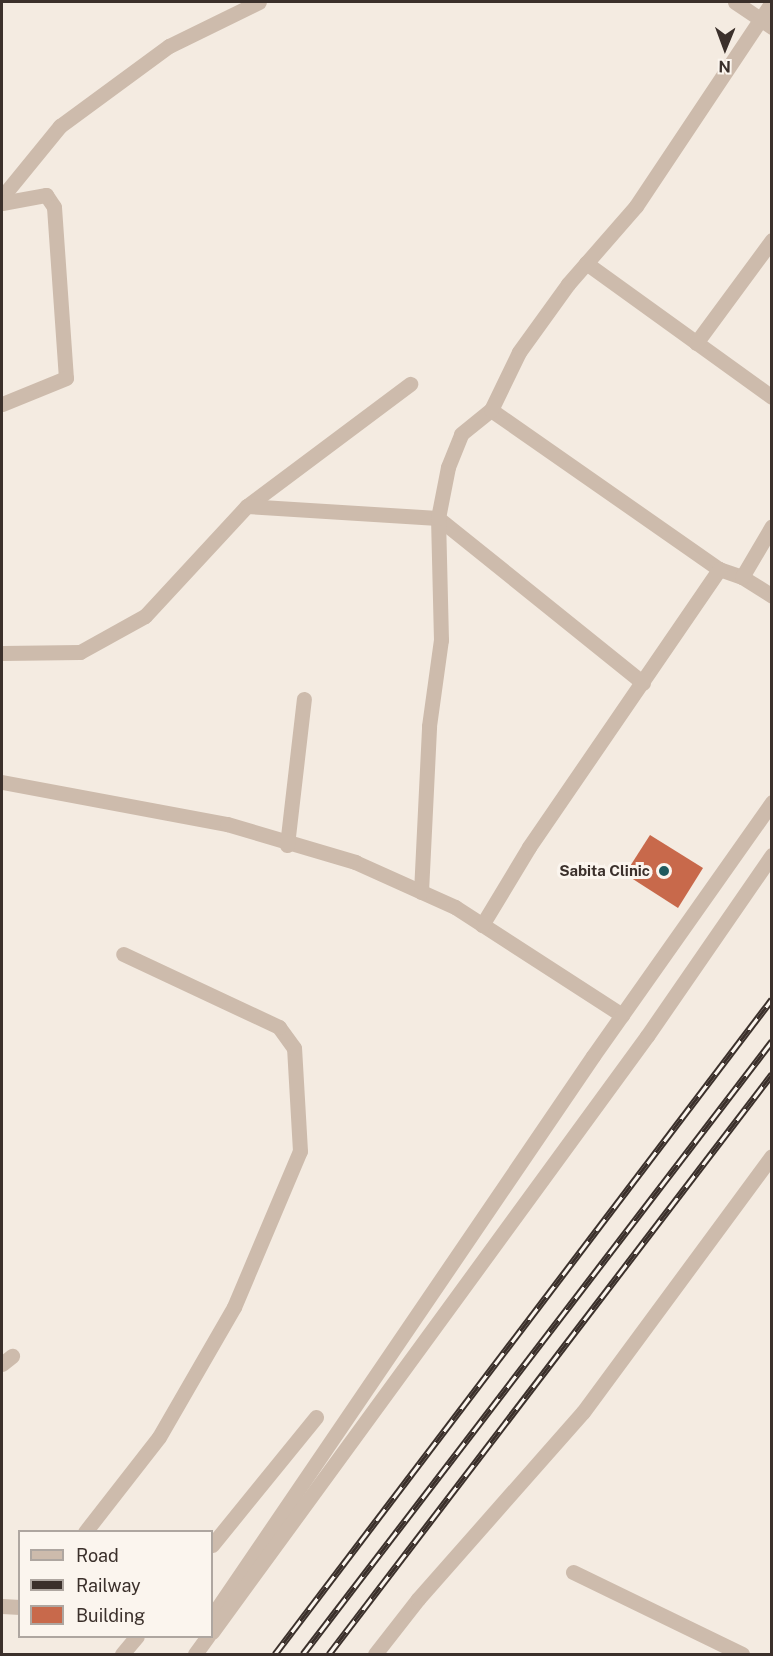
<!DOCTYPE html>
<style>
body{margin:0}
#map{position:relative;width:773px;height:1656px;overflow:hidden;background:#f4ebe1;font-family:"Public Sans",sans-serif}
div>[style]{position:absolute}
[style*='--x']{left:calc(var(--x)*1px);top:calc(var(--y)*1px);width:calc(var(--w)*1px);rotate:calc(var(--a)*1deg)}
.building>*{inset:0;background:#c8694b}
.minor>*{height:15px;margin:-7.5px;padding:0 7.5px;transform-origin:7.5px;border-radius:7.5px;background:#cdbbac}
.rail>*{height:7px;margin-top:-3.5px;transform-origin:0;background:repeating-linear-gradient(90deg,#fbf5ee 0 14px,#3b302b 0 28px);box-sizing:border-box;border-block:2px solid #3b302b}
.dots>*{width:16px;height:16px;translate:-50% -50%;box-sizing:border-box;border:3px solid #fbf5ee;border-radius:50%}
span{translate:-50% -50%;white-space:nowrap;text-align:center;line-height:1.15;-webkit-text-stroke:6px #fbf5ee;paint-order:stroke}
.poi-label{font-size:15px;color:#3b302b;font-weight:700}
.right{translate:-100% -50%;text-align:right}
.frame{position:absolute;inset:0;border:3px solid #3b302b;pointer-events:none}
.legend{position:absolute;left:18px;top:1530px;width:195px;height:108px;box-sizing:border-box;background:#fbf5ee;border:2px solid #aea6a0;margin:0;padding:8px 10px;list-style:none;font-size:18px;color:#3b302b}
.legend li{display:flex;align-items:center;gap:12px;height:30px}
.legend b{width:30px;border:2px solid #aea6a0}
.north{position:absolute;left:695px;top:18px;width:60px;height:60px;-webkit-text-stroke:4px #fbf5ee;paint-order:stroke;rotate:181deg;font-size:16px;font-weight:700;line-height:24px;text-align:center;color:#3b302b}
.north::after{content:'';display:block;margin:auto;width:21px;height:27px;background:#3b302b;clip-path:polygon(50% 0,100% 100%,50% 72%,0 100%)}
</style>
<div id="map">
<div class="building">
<div style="clip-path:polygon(650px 835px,703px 868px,678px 908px,625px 874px)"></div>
</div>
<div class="minor">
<div style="--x:735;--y:2;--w:45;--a:34"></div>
<div style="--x:2;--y:197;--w:92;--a:-50.8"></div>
<div style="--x:60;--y:126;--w:135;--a:-36.3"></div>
<div style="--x:169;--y:46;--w:100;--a:-26.1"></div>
<div style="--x:2;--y:203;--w:45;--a:-10.3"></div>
<div style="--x:46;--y:195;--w:14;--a:56"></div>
<div style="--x:54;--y:207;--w:171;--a:86"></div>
<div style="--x:66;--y:378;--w:69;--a:157.9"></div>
<div style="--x:586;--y:263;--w:229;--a:35.8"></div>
<div style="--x:696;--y:343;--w:128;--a:-53.6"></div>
<div style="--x:491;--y:410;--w:278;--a:34.9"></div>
<div style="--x:719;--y:569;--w:24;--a:19"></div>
<div style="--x:742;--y:577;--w:36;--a:32"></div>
<div style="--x:247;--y:506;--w:204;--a:-36.8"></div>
<div style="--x:742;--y:577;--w:59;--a:-59.5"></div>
<div style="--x:2;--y:653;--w:78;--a:-0.7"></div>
<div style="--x:80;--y:652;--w:74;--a:-29"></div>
<div style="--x:145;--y:616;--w:150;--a:-47.2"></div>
<div style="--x:247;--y:506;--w:191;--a:3.6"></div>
<div style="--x:438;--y:518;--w:263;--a:38.8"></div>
<div style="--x:2;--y:782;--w:229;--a:10.6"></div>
<div style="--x:227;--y:824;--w:134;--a:16.5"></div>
<div style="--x:355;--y:862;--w:110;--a:24.2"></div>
<div style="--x:455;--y:907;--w:199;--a:32.9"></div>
<div style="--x:287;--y:845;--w:147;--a:-83.4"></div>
<div style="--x:421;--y:892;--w:166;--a:-87.2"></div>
<div style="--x:429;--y:726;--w:87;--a:-82.1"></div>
<div style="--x:441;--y:640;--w:122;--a:-91.4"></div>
<div style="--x:438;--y:518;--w:52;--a:-78.9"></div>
<div style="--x:448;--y:467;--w:35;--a:-68"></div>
<div style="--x:461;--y:434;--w:38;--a:-39"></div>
<div style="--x:491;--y:410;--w:64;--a:-64.2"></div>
<div style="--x:519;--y:352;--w:84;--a:-54.2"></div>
<div style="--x:568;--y:284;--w:103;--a:-48.9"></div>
<div style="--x:636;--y:206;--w:245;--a:-56.3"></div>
<div style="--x:482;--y:925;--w:91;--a:-58.9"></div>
<div style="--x:529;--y:847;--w:337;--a:-55.6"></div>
<div style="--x:2;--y:1364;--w:13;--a:-39"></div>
<div style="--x:85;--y:1532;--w:120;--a:-52.1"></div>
<div style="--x:159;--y:1437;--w:150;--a:-60"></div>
<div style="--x:234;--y:1307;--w:169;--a:-67.1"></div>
<div style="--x:300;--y:1151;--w:103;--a:-93.3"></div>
<div style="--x:294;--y:1048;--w:26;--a:-126"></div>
<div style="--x:279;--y:1027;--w:172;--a:-154.9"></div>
<div style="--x:212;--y:1545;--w:165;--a:-50.9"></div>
<div style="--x:573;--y:1572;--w:188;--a:25.9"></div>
<div style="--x:2;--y:1606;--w:18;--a:3"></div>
<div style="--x:212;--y:1616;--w:677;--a:-55.77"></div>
<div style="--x:593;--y:1056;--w:311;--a:-54.8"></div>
<div style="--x:212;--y:1632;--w:738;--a:-53.88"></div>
<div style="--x:647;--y:1036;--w:220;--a:-55.4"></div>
<div style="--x:122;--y:1654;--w:23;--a:-50"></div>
<div style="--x:195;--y:1654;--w:22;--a:-54"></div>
<div style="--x:375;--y:1654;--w:70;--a:-52"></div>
<div style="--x:418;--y:1599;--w:249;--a:-48.6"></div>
<div style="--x:583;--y:1412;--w:318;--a:-53.6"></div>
</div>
<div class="rail">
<div style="--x:275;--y:1654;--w:822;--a:-52.81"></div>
<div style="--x:303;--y:1654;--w:772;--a:-52.58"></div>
<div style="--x:329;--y:1654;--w:730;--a:-52.63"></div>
</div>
<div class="dots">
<div style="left:664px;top:871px;background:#1f5a5e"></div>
</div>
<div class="poi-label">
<span class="right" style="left:650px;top:871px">Sabita Clinic</span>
</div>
<div class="frame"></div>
<ul class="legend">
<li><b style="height:8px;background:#cdbbac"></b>Road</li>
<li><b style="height:8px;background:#3b302b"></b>Railway</li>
<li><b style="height:16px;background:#c8694b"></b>Building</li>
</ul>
<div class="north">N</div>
</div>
